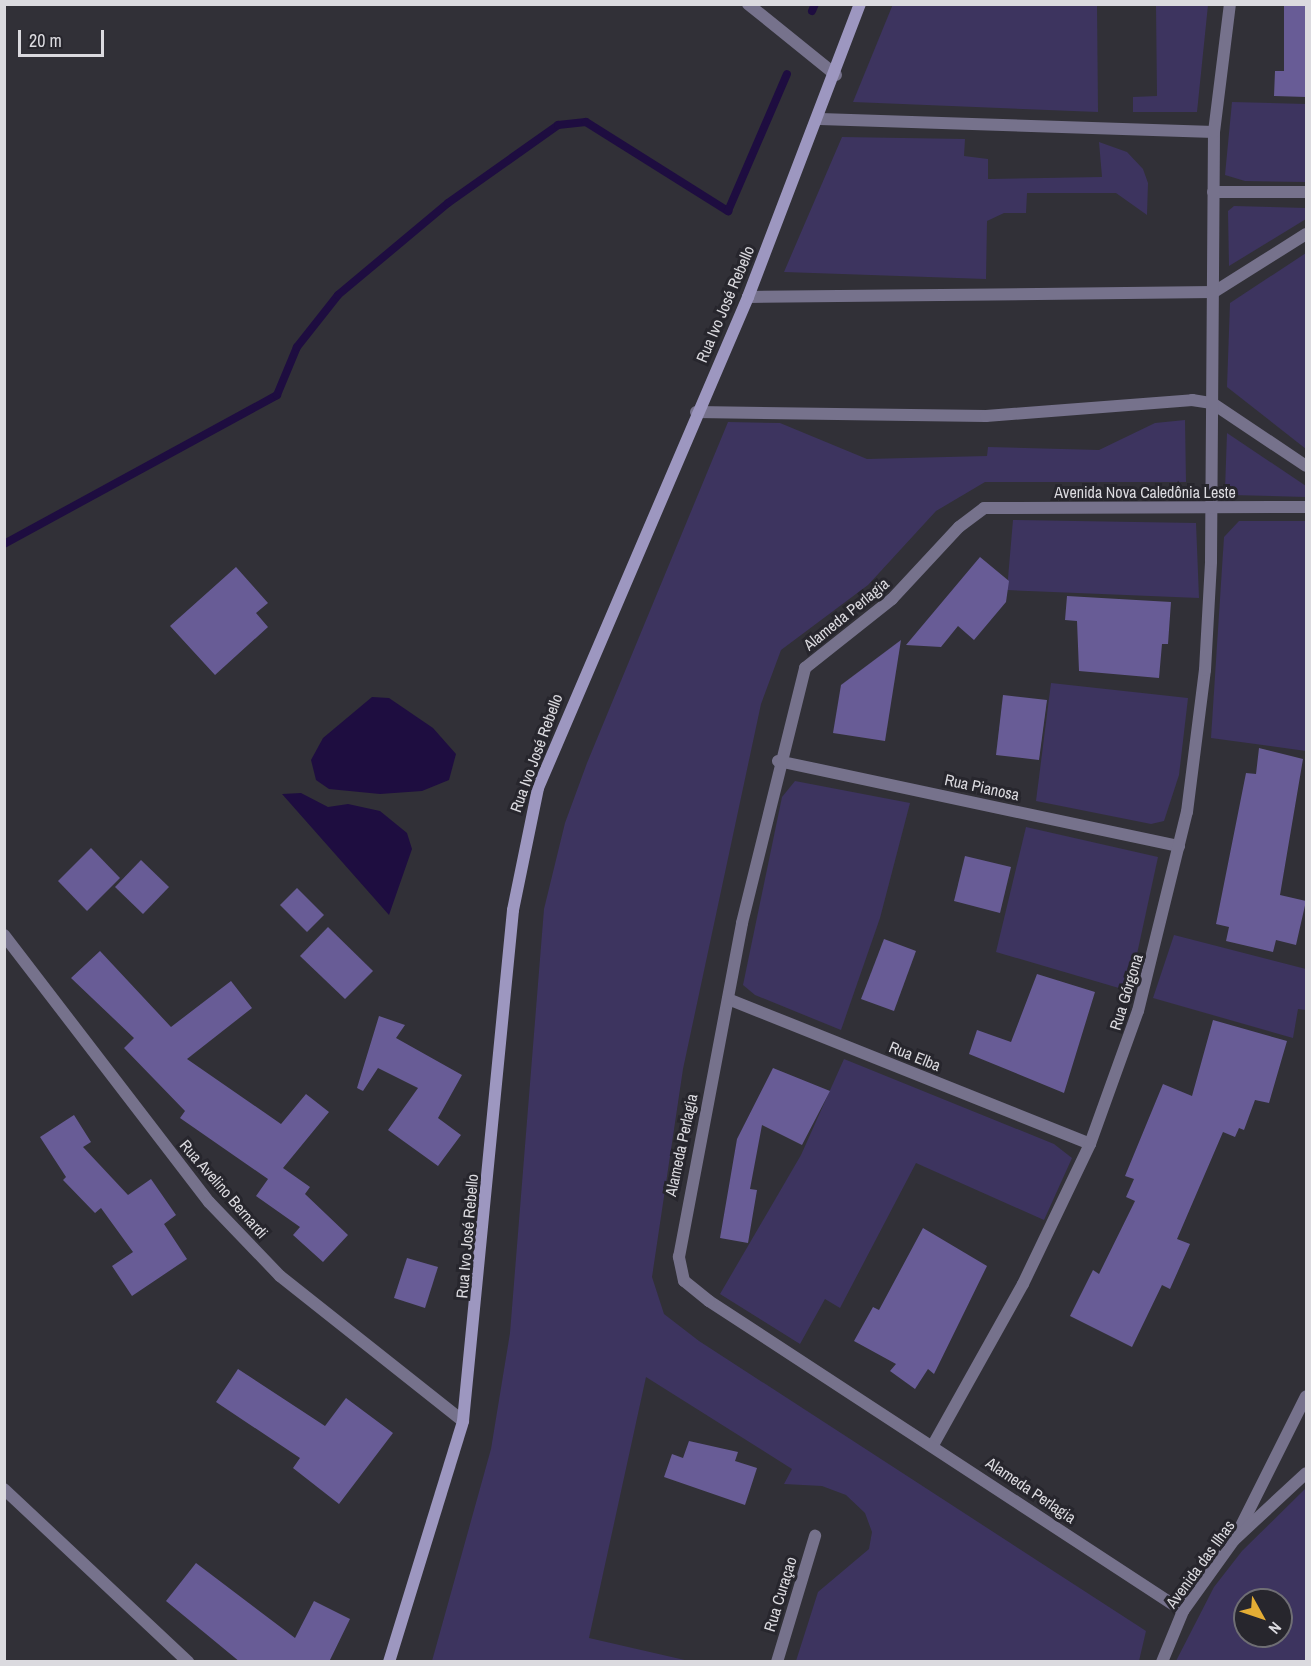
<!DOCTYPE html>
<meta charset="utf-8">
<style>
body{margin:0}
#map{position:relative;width:1311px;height:1666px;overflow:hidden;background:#313037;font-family:"Archivo Narrow",sans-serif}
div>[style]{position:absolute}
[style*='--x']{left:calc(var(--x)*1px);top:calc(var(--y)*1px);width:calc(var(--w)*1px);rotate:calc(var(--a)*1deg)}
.green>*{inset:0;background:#3d345f}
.water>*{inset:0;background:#1e0d40}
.stream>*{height:8px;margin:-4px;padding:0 4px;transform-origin:4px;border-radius:4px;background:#1e0d40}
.building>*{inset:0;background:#685c96}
.lane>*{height:12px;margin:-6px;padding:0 6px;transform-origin:6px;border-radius:6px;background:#76728c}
.street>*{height:12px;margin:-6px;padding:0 6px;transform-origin:6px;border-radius:6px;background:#76728c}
.secondary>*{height:12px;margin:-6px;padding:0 6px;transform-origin:6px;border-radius:6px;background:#9d97c0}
span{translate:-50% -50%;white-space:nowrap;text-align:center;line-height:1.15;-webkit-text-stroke:6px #27262d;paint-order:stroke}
.street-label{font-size:16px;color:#dbdadf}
.frame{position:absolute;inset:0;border:6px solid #dbdadf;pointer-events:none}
.north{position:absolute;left:1233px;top:1588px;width:60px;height:60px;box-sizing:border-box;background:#27262d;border:2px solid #6f6e74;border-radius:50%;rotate:130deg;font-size:16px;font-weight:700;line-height:24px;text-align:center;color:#dbdadf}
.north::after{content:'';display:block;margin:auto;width:21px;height:27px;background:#e4ad35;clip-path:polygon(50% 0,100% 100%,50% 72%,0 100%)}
.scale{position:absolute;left:18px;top:30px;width:86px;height:27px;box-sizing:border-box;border:3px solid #dbdadf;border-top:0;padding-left:8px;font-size:18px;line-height:21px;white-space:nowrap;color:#dbdadf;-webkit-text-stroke:4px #27262d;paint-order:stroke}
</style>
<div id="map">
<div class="green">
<div style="clip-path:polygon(893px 4px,1097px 5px,1098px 112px,853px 102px)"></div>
<div style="clip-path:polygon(1156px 5px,1208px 5px,1197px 112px,1133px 112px,1133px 97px,1157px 96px)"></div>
<div style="clip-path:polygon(1232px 102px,1306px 104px,1306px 182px,1245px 181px,1225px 175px)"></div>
<div style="clip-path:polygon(842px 137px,965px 139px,964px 156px,988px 159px,988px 179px,1102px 177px,1099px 142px,1127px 152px,1143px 169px,1148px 183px,1147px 215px,1116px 193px,1027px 193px,1026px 213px,1004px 213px,987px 221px,986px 279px,784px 272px)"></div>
<div style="clip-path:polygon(1234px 206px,1306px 208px,1306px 219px,1229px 266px,1228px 211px)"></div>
<div style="clip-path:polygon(1306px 253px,1306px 449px,1227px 387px,1230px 303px)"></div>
<div style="clip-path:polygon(1185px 420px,1186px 482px,985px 482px,936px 511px,868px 585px,781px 650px,761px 704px,683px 1069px,652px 1277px,664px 1314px,699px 1341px,1146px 1631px,1139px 1661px,796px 1661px,818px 1592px,869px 1549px,872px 1532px,865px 1513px,846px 1495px,822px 1486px,784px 1484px,792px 1469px,646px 1377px,589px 1638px,689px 1661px,432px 1661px,491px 1449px,510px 1333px,544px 909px,565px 823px,587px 763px,728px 422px,780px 423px,867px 459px,987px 456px,988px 447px,1099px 450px,1155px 423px)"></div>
<div style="clip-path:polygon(1227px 433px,1306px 486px,1306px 497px,1231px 495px,1225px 490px)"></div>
<div style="clip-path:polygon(1013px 520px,1196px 523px,1199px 598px,1007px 590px)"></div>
<div style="clip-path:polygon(1239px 521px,1306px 521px,1306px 751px,1211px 738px,1224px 537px)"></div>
<div style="clip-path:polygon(1051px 683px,1188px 698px,1179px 775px,1164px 821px,1151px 824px,1036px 801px)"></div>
<div style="clip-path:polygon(795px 781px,910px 803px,880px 918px,841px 1030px,755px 995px,743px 985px,782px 797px)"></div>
<div style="clip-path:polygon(1026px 827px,1158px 857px,1129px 991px,996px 952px)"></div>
<div style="clip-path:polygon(1174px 935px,1306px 969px,1306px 1010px,1298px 1009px,1293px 1038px,1153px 998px)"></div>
<div style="clip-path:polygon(844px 1059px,1054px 1144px,1072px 1158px,1044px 1220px,916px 1163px,840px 1308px,825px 1299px,800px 1344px,720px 1294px,801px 1155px)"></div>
<div style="clip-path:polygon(evenodd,1306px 1488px,1306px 1661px,1176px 1661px,1214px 1587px,1242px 1551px,1306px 1488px,1245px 1600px,1281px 1600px,1281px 1636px,1245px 1636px,1245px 1600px)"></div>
</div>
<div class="water">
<div style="clip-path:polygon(372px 697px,389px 698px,433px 728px,456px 754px,449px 780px,422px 791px,380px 794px,329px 789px,316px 780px,311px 760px,323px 738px)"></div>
<div style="clip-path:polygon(301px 793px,328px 807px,348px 804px,380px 811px,407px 833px,412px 849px,389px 915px,282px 794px)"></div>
</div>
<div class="stream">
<div style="--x:812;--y:11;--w:8;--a:-67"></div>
<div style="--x:4;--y:544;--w:311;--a:-28.6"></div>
<div style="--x:277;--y:395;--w:52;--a:-67.4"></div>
<div style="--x:297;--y:347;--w:66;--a:-51.7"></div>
<div style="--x:338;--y:295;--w:143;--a:-39.9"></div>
<div style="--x:448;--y:203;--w:135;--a:-35.3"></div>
<div style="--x:558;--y:125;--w:28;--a:-6"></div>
<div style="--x:586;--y:122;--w:168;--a:32.1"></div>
<div style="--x:728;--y:211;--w:149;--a:-66.7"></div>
</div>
<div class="building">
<div style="clip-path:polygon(1284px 4px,1306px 4px,1306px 97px,1274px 96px,1275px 71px,1284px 71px)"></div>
<div style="clip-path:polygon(980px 557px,1009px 581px,1006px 602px,974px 640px,958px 626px,941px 647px,906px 645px)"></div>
<div style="clip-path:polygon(236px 567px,268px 603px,256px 613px,268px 627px,215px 675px,170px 626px)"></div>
<div style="clip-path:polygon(1067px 596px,1171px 602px,1168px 644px,1162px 644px,1159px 678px,1079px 671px,1077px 621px,1065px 620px)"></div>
<div style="clip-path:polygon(901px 640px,885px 741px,833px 733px,841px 685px)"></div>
<div style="clip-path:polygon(1003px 695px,1047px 700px,1039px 760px,996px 755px)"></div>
<div style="clip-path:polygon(1259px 748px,1303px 759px,1280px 895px,1306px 901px,1296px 945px,1276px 940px,1273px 952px,1226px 941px,1229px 927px,1216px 924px,1246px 773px,1256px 774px)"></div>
<div style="clip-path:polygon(91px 848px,120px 878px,87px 911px,58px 881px)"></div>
<div style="clip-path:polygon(965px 856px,1011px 867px,1000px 913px,954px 901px)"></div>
<div style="clip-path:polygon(141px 860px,169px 887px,143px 914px,115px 887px)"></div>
<div style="clip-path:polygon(297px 888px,324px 915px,307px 932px,280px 905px)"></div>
<div style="clip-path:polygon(328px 927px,373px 971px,345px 999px,300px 956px)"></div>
<div style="clip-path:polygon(884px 939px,916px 951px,894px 1011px,861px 999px)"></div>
<div style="clip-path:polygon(100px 951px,171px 1027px,231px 981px,252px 1008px,187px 1059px,281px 1124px,306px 1094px,329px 1112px,283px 1168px,310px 1187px,305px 1194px,348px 1235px,323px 1262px,293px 1235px,300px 1227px,256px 1196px,268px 1179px,180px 1118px,185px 1111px,124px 1048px,134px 1038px,71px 978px)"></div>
<div style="clip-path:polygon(1037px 974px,1095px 992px,1064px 1093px,969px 1054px,977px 1030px,1011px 1042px)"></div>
<div style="clip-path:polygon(379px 1016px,405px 1025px,396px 1038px,462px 1075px,438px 1118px,461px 1135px,438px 1166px,388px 1130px,418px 1088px,378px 1068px,363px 1091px,357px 1088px)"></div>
<div style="clip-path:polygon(1213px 1020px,1287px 1041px,1269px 1103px,1255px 1100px,1244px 1130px,1239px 1128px,1235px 1137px,1223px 1132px,1177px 1239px,1190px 1244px,1170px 1289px,1162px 1285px,1132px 1347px,1070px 1316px,1093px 1270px,1099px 1274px,1135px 1201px,1126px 1197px,1134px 1179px,1125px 1176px,1163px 1084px,1192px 1096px)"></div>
<div style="clip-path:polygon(773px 1068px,830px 1091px,802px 1145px,762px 1125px,750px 1189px,757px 1190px,748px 1243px,720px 1238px,737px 1139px)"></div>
<div style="clip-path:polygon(74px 1115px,91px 1142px,83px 1147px,128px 1195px,151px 1179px,176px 1215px,164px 1224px,187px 1259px,132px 1296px,112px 1266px,133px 1252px,101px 1208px,95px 1213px,63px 1180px,66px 1177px,40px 1137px)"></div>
<div style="clip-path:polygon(923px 1228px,987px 1266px,934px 1374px,928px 1369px,915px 1389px,890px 1371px,896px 1364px,854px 1341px,873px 1307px,879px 1310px)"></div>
<div style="clip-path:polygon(407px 1258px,438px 1267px,425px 1308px,394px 1298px)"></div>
<div style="clip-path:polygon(238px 1369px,325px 1426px,346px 1398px,393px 1433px,339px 1504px,293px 1468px,300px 1458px,216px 1402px)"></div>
<div style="clip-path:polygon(689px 1441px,738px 1452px,735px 1461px,757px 1468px,745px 1505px,664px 1477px,672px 1454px,683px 1458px)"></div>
<div style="clip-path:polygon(196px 1563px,295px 1638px,314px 1601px,350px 1619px,329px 1662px,240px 1662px,166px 1601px)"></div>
</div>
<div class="lane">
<div style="--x:4;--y:1489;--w:253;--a:43.2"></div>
</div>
<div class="street">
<div style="--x:748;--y:4;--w:113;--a:38.9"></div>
<div style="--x:820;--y:119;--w:394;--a:1.9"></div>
<div style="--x:1213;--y:192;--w:93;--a:0"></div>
<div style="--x:748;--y:297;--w:466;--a:-0.6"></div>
<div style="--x:1214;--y:292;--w:109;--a:-32.2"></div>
<div style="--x:696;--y:412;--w:290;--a:0.8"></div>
<div style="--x:986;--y:416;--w:207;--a:-4.4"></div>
<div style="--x:1192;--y:400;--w:20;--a:9"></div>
<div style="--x:1212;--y:403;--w:113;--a:33.8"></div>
<div style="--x:778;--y:761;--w:410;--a:12"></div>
<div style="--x:4;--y:935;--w:337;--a:52.5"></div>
<div style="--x:209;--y:1202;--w:103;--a:46.2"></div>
<div style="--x:280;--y:1276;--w:233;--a:38.4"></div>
<div style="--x:728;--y:999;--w:390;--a:21.8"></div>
<div style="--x:933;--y:1445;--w:184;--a:-60.8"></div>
<div style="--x:1023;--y:1284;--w:155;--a:-64.4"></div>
<div style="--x:1090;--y:1144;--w:141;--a:-70.2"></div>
<div style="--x:1138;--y:1011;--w:205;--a:-76.2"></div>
<div style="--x:1187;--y:812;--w:143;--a:-82.8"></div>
<div style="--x:1205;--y:670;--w:109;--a:-86.8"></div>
<div style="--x:1211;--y:561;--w:429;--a:-89.6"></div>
<div style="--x:1214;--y:132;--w:129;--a:-82.9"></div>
<div style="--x:1241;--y:1526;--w:145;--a:-63.4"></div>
<div style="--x:1183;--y:1611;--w:566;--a:-146.81"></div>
<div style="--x:709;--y:1301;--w:32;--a:-141"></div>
<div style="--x:684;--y:1281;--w:25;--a:-102"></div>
<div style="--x:679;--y:1257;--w:340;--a:-79.3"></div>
<div style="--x:742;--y:923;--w:263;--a:-76.1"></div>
<div style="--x:805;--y:668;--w:111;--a:-38.4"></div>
<div style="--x:892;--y:599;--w:98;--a:-47.1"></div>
<div style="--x:959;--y:527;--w:31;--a:-37"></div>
<div style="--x:984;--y:508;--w:322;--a:-0.2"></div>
<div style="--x:777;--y:1662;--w:132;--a:-73.2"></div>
<div style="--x:1162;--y:1662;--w:55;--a:-67.6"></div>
<div style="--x:1183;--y:1611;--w:87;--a:-54.3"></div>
<div style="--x:1234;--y:1540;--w:98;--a:-42.9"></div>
</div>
<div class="secondary">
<div style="--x:389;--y:1662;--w:252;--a:-72.9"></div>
<div style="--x:463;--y:1421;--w:513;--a:-84.41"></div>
<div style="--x:513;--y:910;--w:125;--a:-78.4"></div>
<div style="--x:538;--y:788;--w:534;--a:-66.84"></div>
<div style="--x:748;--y:297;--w:314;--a:-69.1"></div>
</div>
<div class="street-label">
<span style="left:725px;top:304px;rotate:-67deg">Rua Ivo José Rebello</span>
<span style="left:1145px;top:492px">Avenida Nova Caledônia Leste</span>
<span style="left:846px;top:614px;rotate:-39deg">Alameda Perlagia</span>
<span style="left:536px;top:753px;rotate:-70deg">Rua Ivo José Rebello</span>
<span style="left:982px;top:787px;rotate:12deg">Rua Pianosa</span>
<span style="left:1126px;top:992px;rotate:-73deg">Rua Górgona</span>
<span style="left:915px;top:1056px;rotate:22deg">Rua Elba</span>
<span style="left:681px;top:1145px;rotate:-78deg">Alameda Perlagia</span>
<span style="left:224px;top:1189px;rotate:49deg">Rua Avelino Bernardi</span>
<span style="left:467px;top:1236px;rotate:-85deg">Rua Ivo José Rebello</span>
<span style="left:1031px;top:1490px;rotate:34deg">Alameda Perlagia</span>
<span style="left:1200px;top:1564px;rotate:-54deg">Avenida das Ilhas</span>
<span style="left:780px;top:1594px;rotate:-73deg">Rua Curaçao</span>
</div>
<div class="frame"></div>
<div class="north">N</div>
<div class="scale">20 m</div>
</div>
